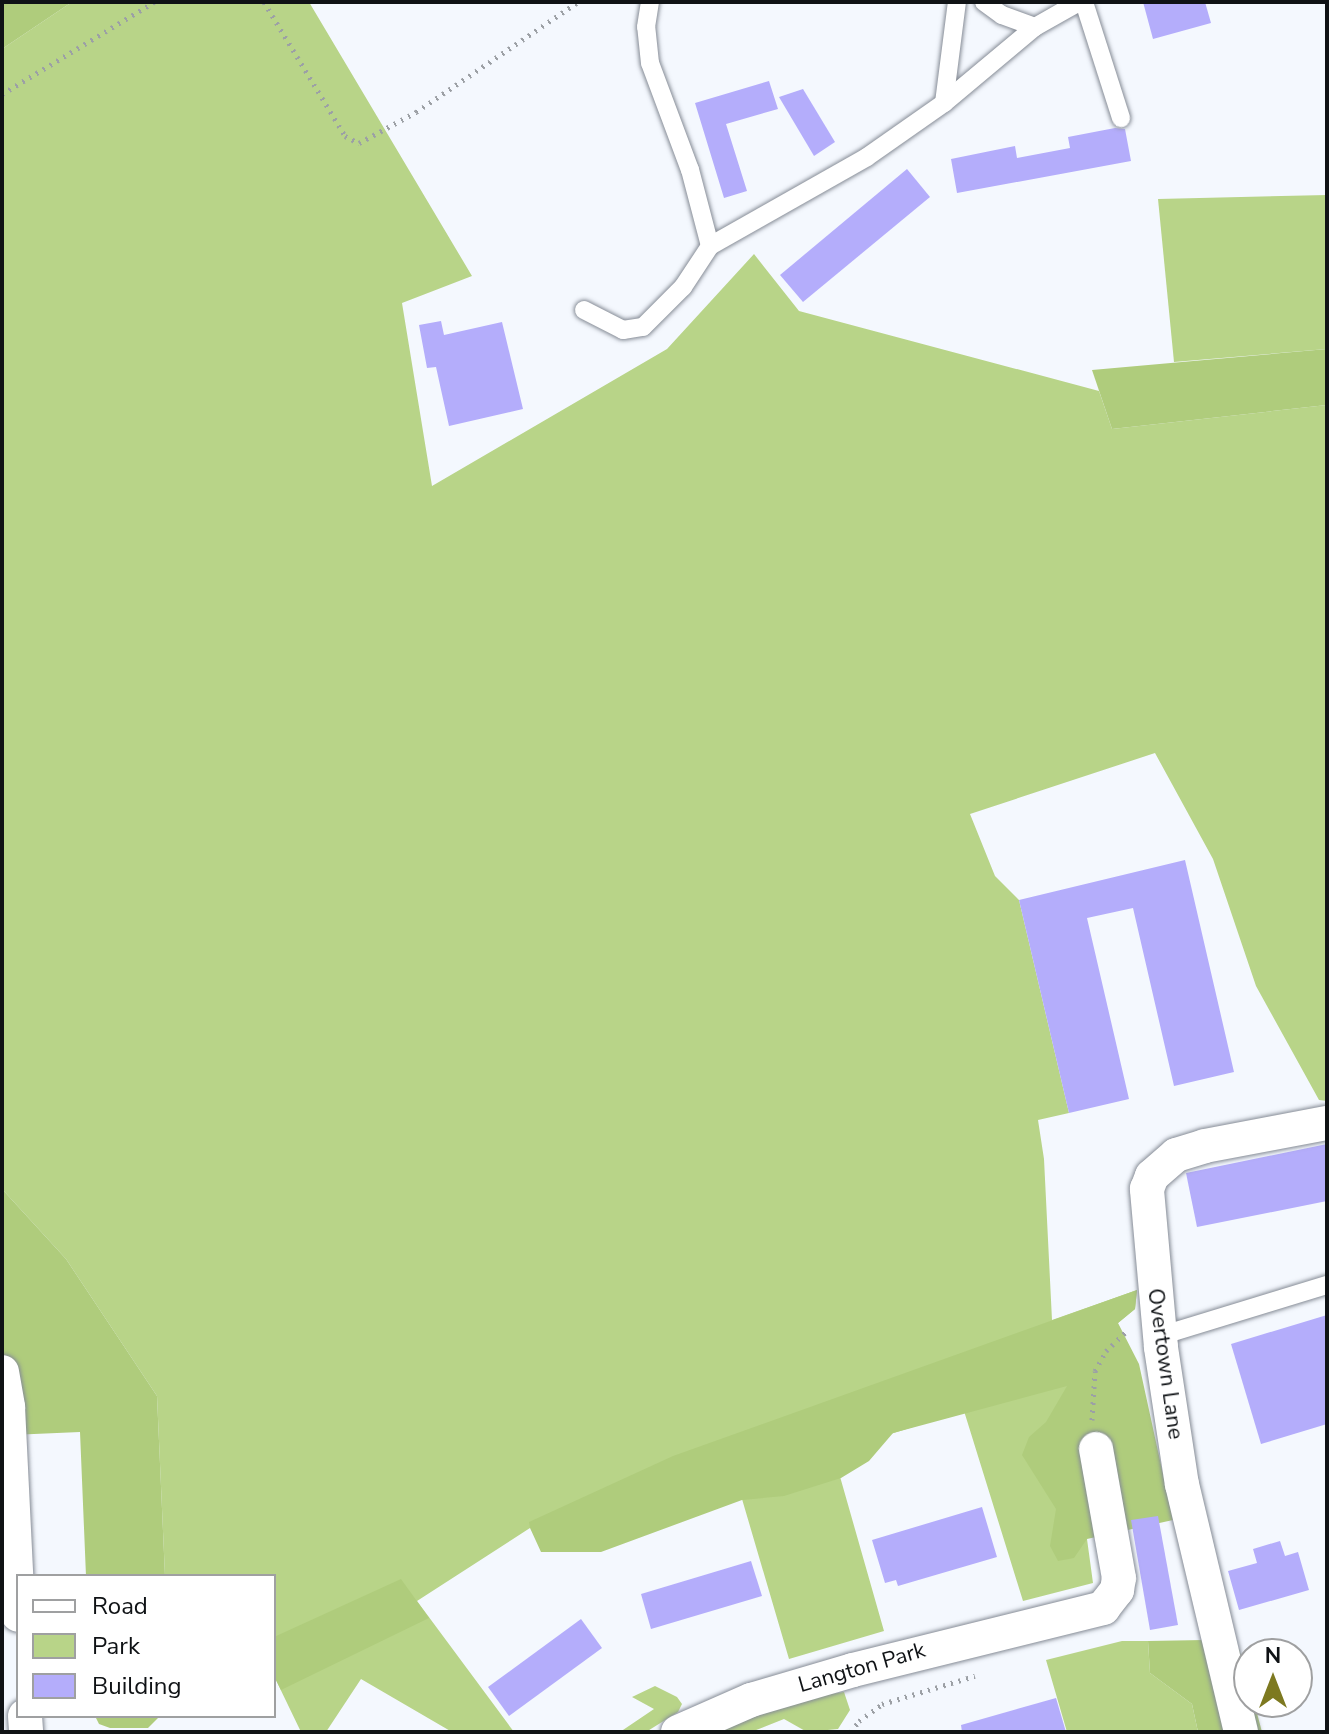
<!DOCTYPE html>
<style>
body{margin:0}
#map{position:relative;width:1329px;height:1734px;overflow:hidden;background:#f4f8fe;font-family:"Nunito Sans",sans-serif}
div>[style]{position:absolute}
[style*='--x']{left:calc(var(--x)*1px);top:calc(var(--y)*1px);width:calc(var(--w)*1px);rotate:calc(var(--a)*1deg)}
.green>*{inset:0;background:#b8d488}
.forest>*{inset:0;background:#afcc7c}
.building>*{inset:0;background:#b4adfb}
.path>*{height:5px;margin-top:-2.5px;transform-origin:0;background:repeating-linear-gradient(90deg,#9ca0a5 0 2px,transparent 0 8px)}
.roads{filter:drop-shadow(0 0 2px #868c96) drop-shadow(0 0 2px #868c96)}
.lane>*{height:18px;margin:-9px;padding:0 9px;transform-origin:9px;border-radius:9px;background:#fff}
.street>*{height:34px;margin:-17px;padding:0 17px;transform-origin:17px;border-radius:17px;background:#fff}
span{translate:-50% -50%;white-space:nowrap;text-align:center;line-height:1.15;-webkit-text-stroke:6px #fff;paint-order:stroke}
.street-label{font-size:22px;color:#0f1215}
.frame{position:absolute;inset:0;border:4px solid #0f1215;pointer-events:none}
.legend{position:absolute;left:16px;top:1574px;width:260px;height:144px;box-sizing:border-box;background:#fff;border:2px solid #9fa0a1;margin:0;padding:10px 14px;list-style:none;font-size:24px;color:#0f1215}
.legend li{display:flex;align-items:center;gap:16px;height:40px}
.legend b{width:40px;border:2px solid #9fa0a1}
.north{position:absolute;left:1233px;top:1638px;width:80px;height:80px;box-sizing:border-box;background:#fff;border:2px solid #9fa0a1;border-radius:50%;rotate:0deg;font-size:22px;font-weight:700;line-height:32px;text-align:center;color:#0f1215}
.north::after{content:'';display:block;margin:auto;width:28px;height:36px;background:#7d7920;clip-path:polygon(50% 0,100% 100%,50% 72%,0 100%)}
</style>
<div id="map">
<div class="green">
<div style="clip-path:polygon(72px 2px,309px 2px,472px 276px,402px 303px,432px 486px,667px 349px,754px 254px,799px 311px,1099px 391px,1112px 429px,1327px 405px,1327px 1101px,1319px 1100px,1256px 986px,1213px 859px,1155px 753px,970px 814px,995px 876px,1019px 900px,1069px 1113px,1038px 1120px,1044px 1159px,1052px 1320px,1137px 1290px,1135px 1309px,1101px 1337px,1081px 1495px,1093px 1583px,1023px 1601px,964px 1411px,833px 1452px,884px 1631px,789px 1659px,732px 1465px,530px 1528px,417px 1601px,514px 1732px,452px 1732px,361px 1679px,326px 1732px,301px 1732px,274px 1676px,274px 1576px,165px 1576px,157px 1396px,66px 1259px,2px 1189px,2px 49px)"></div>
<div style="clip-path:polygon(1327px 195px,1327px 349px,1174px 362px,1158px 199px)"></div>
<div style="clip-path:polygon(1122px 1641px,1148px 1641px,1150px 1673px,1192px 1704px,1198px 1732px,1067px 1732px,1046px 1660px)"></div>
<div style="clip-path:polygon(655px 1686px,677px 1697px,682px 1704px,678px 1712px,646px 1732px,620px 1732px,654px 1709px,632px 1697px)"></div>
<div style="clip-path:polygon(844px 1692px,850px 1710px,838px 1729px,807px 1732px,784px 1719px,751px 1732px,709px 1732px,817px 1696px)"></div>
</div>
<div class="forest">
<div style="clip-path:polygon(2px 2px,72px 2px,2px 49px)"></div>
<div style="clip-path:polygon(1327px 349px,1327px 405px,1112px 429px,1092px 370px)"></div>
<div style="clip-path:polygon(2px 1189px,66px 1259px,157px 1396px,165px 1576px,86px 1576px,80px 1432px,11px 1435px,2px 1364px)"></div>
<div style="clip-path:polygon(1137px 1290px,1135px 1309px,1118px 1323px,1139px 1364px,1173px 1520px,1087px 1539px,1074px 1558px,1058px 1561px,1050px 1546px,1056px 1509px,1022px 1455px,1029px 1437px,1046px 1422px,1067px 1386px,893px 1433px,869px 1461px,841px 1478px,784px 1496px,742px 1500px,601px 1552px,541px 1552px,530px 1528px,529px 1522px,673px 1456px)"></div>
<div style="clip-path:polygon(401px 1579px,429px 1618px,281px 1690px,274px 1676px,274px 1637px)"></div>
<div style="clip-path:polygon(1204px 1640px,1239px 1649px,1249px 1685px,1249px 1702px,1254px 1702px,1262px 1732px,1198px 1732px,1192px 1704px,1150px 1673px,1148px 1641px)"></div>
<div style="clip-path:polygon(95px 1716px,160px 1716px,148px 1728px,110px 1728px,99px 1724px)"></div>
</div>
<div class="building">
<div style="clip-path:polygon(1143px 2px,1205px 2px,1211px 23px,1153px 39px)"></div>
<div style="clip-path:polygon(769px 81px,778px 109px,726px 124px,747px 191px,724px 198px,695px 103px)"></div>
<div style="clip-path:polygon(803px 89px,835px 142px,814px 156px,779px 97px)"></div>
<div style="clip-path:polygon(1115px 128px,1125px 129px,1131px 161px,957px 193px,951px 159px,1015px 146px,1017px 158px,1070px 148px,1068px 137px)"></div>
<div style="clip-path:polygon(907px 169px,930px 197px,803px 302px,780px 275px)"></div>
<div style="clip-path:polygon(441px 321px,444px 335px,502px 322px,523px 409px,449px 426px,436px 367px,427px 368px,419px 325px)"></div>
<div style="clip-path:polygon(1185px 860px,1234px 1072px,1174px 1086px,1133px 908px,1087px 918px,1129px 1099px,1069px 1113px,1019px 900px)"></div>
<div style="clip-path:polygon(1327px 1144px,1327px 1201px,1197px 1227px,1186px 1173px)"></div>
<div style="clip-path:polygon(1327px 1315px,1327px 1424px,1261px 1444px,1231px 1344px)"></div>
<div style="clip-path:polygon(982px 1507px,997px 1557px,898px 1586px,896px 1580px,885px 1583px,872px 1540px)"></div>
<div style="clip-path:polygon(1158px 1516px,1178px 1625px,1150px 1630px,1131px 1520px)"></div>
<div style="clip-path:polygon(1280px 1541px,1285px 1556px,1298px 1552px,1309px 1590px,1239px 1610px,1228px 1571px,1257px 1563px,1253px 1549px)"></div>
<div style="clip-path:polygon(751px 1561px,762px 1596px,651px 1629px,641px 1594px)"></div>
<div style="clip-path:polygon(581px 1619px,602px 1648px,509px 1716px,488px 1687px)"></div>
<div style="clip-path:polygon(1056px 1698px,1066px 1732px,962px 1732px,961px 1725px)"></div>
</div>
<div class="path">
<div style="--x:264;--y:2;--w:157;--a:58.8"></div>
<div style="--x:345;--y:136;--w:16;--a:27"></div>
<div style="--x:359;--y:143;--w:65;--a:-28.5"></div>
<div style="--x:416;--y:112;--w:196;--a:-34.2"></div>
<div style="--x:2;--y:94;--w:178;--a:-31.2"></div>
<div style="--x:1092;--y:1420;--w:49;--a:-86.5"></div>
<div style="--x:1095;--y:1371;--w:23;--a:-61"></div>
<div style="--x:1106;--y:1351;--w:29;--a:-44"></div>
<div style="--x:851;--y:1732;--w:14;--a:-54"></div>
<div style="--x:859;--y:1721;--w:29;--a:-36"></div>
<div style="--x:882;--y:1704;--w:97;--a:-16.8"></div>
</div>
<div class="roads">
<div class="lane">
<div style="--x:984;--y:2;--w:22;--a:36"></div>
<div style="--x:1002;--y:15;--w:35;--a:20"></div>
<div style="--x:1084;--y:2;--w:122;--a:72.3"></div>
<div style="--x:944;--y:103;--w:102;--a:-82.7"></div>
<div style="--x:710;--y:246;--w:180;--a:-29.5"></div>
<div style="--x:867;--y:157;--w:94;--a:-35"></div>
<div style="--x:944;--y:103;--w:119;--a:-39.9"></div>
<div style="--x:1035;--y:27;--w:51;--a:-29.6"></div>
<div style="--x:584;--y:310;--w:44;--a:27.1"></div>
<div style="--x:623;--y:330;--w:20;--a:-9"></div>
<div style="--x:643;--y:327;--w:57;--a:-45"></div>
<div style="--x:683;--y:287;--w:49;--a:-56.6"></div>
<div style="--x:710;--y:246;--w:79;--a:-104.7"></div>
<div style="--x:690;--y:170;--w:114;--a:-110.5"></div>
<div style="--x:650;--y:63;--w:36;--a:-96"></div>
<div style="--x:646;--y:27;--w:25;--a:-81"></div>
<div style="--x:1160;--y:1336;--w:175;--a:-17"></div>
</div>
<div class="street">
<div style="--x:2;--y:1372;--w:36;--a:80"></div>
<div style="--x:8;--y:1407;--w:208;--a:87.2"></div>
<div style="--x:25;--y:1716;--w:16;--a:86"></div>
<div style="--x:678;--y:1732;--w:80;--a:-23.7"></div>
<div style="--x:751;--y:1700;--w:106;--a:-16.4"></div>
<div style="--x:853;--y:1670;--w:258;--a:-13.9"></div>
<div style="--x:1103;--y:1608;--w:23;--a:-52"></div>
<div style="--x:1117;--y:1590;--w:12;--a:-81"></div>
<div style="--x:1119;--y:1578;--w:131;--a:-100.1"></div>
<div style="--x:1241;--y:1732;--w:254;--a:-103.4"></div>
<div style="--x:1182;--y:1485;--w:140;--a:-98.7"></div>
<div style="--x:1161;--y:1347;--w:159;--a:-95.1"></div>
<div style="--x:1147;--y:1189;--w:14;--a:-69"></div>
<div style="--x:1152;--y:1176;--w:32;--a:-41"></div>
<div style="--x:1176;--y:1155;--w:30;--a:-17"></div>
<div style="--x:1205;--y:1146;--w:124;--a:-10.7"></div>
</div>
</div>
<div class="street-label">
<span style="left:1165px;top:1364px;rotate:82deg">Overtown Lane</span>
<span style="left:862px;top:1668px;rotate:-16deg">Langton Park</span>
</div>
<div class="frame"></div>
<ul class="legend">
<li><b style="height:10px;background:#fff"></b>Road</li>
<li><b style="height:22px;background:#b8d488"></b>Park</li>
<li><b style="height:22px;background:#b4adfb"></b>Building</li>
</ul>
<div class="north">N</div>
</div>
